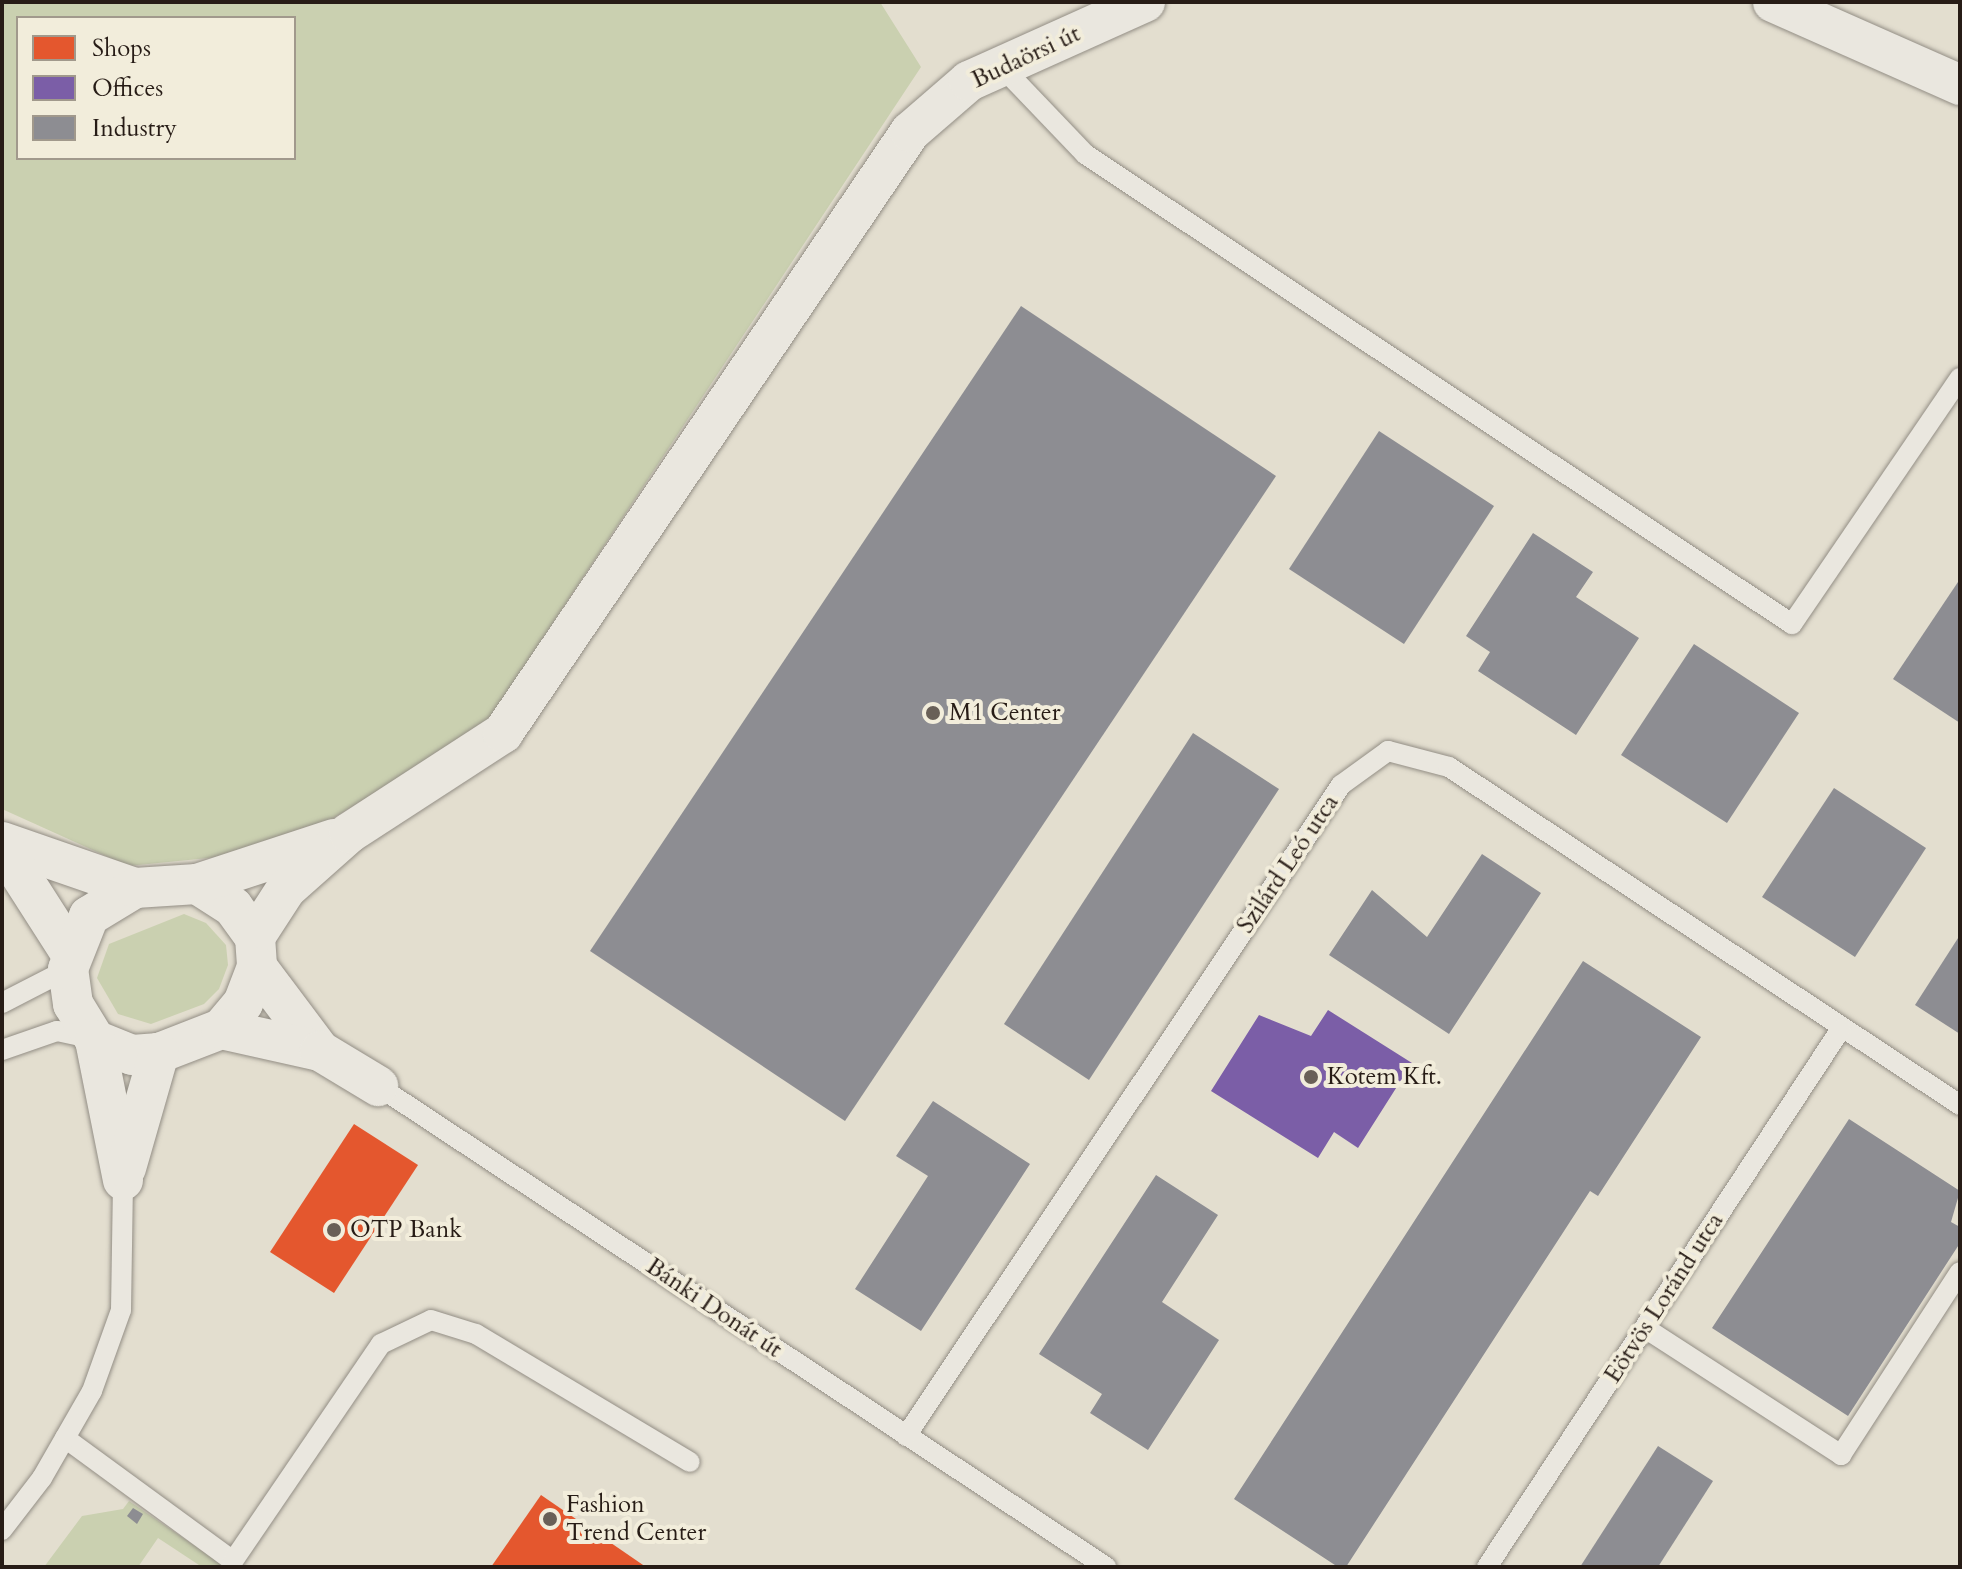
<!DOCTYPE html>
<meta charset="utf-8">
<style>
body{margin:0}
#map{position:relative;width:1962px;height:1569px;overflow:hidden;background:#e3decf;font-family:Cardo,serif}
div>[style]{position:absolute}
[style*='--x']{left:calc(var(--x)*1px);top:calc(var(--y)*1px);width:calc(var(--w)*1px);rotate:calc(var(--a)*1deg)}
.green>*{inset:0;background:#cad0b0}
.shops>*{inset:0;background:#e4572e}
.offices>*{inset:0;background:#7b5ea7}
.industry>*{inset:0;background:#8d8d92}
.roads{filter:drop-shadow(0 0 2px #938e85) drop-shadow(0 0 2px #938e85)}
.service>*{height:20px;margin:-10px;padding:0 10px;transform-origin:10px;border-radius:10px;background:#eae7df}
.minor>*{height:40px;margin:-20px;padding:0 20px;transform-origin:20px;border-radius:20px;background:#eae7df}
.dots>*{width:22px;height:22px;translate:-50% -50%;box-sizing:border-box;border:4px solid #f2eddb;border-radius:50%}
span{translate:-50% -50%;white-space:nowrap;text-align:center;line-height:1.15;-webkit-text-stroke:8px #f2eddb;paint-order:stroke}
.street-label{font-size:24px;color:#271c16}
.poi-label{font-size:24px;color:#271c16}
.left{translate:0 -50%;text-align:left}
.frame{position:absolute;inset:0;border:4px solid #271c16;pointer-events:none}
.legend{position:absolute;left:16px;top:16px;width:280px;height:144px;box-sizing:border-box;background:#f2eddb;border:2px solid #a1998c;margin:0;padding:10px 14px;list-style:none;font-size:24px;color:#271c16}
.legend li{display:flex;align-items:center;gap:16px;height:40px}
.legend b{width:40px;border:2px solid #a1998c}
</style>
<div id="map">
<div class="green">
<div style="clip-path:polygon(evenodd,2px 2px,880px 2px,921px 67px,484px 727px,279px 851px,128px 866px,2px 809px,2px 2px,18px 18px,294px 18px,294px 158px,18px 158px,18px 18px)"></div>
<div style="clip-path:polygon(184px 914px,206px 923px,226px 945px,228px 965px,219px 989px,204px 1004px,151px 1024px,118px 1014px,97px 978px,109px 944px)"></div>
<div style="clip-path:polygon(129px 1501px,226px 1567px,202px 1567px,158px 1538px,138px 1567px,44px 1567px,82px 1516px,123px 1509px)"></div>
</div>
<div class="shops">
<div style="clip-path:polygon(354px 1124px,418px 1165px,334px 1293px,270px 1252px)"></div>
<div style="clip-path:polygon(541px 1495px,646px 1567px,491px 1567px)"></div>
</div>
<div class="offices">
<div style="clip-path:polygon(1328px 1010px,1412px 1063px,1358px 1148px,1334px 1132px,1318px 1158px,1211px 1091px,1259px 1015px,1311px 1036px)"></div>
</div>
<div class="industry">
<div style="clip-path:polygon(1021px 306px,1276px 476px,845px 1121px,590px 951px)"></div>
<div style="clip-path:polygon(1379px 431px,1494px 506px,1404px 644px,1289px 569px)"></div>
<div style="clip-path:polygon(1533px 533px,1593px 572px,1576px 597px,1639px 638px,1576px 735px,1478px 671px,1490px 652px,1466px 636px)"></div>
<div style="clip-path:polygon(1960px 579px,1960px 723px,1893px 679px)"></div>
<div style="clip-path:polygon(1694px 644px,1799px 713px,1727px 823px,1621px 755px)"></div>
<div style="clip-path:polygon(1193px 733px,1279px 789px,1089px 1080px,1004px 1024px)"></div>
<div style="clip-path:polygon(1834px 788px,1926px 848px,1855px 957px,1762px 897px)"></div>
<div style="clip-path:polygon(1482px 854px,1541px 893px,1449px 1034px,1329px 955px,1372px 890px,1427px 937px)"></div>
<div style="clip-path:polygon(1960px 935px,1960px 1034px,1915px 1005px)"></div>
<div style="clip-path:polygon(1583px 961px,1701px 1037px,1598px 1196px,1590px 1191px,1346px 1567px,1338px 1567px,1234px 1499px)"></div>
<div style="clip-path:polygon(933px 1101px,1030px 1164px,921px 1331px,855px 1289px,928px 1176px,896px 1156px)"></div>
<div style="clip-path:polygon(1849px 1119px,1960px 1191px,1951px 1222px,1960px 1227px,1960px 1243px,1848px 1416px,1712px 1328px)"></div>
<div style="clip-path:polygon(1156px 1175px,1218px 1215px,1162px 1302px,1219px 1340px,1148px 1450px,1090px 1413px,1102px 1394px,1039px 1354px)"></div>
<div style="clip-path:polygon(1658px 1446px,1713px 1481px,1658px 1567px,1580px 1567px)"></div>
<div style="clip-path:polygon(133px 1508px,143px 1514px,137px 1524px,127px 1516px)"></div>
</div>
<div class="roads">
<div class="service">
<div style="--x:1001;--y:66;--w:122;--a:46.3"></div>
<div style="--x:1085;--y:154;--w:849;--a:33.62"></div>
<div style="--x:1792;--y:624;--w:298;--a:-55.7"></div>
<div style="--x:2;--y:1003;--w:74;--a:-27.3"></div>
<div style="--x:2;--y:1050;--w:58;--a:-19.1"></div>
<div style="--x:57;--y:1031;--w:38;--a:12"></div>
<div style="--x:378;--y:1086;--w:873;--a:33.45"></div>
<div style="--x:1645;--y:1328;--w:234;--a:32.9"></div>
<div style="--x:1841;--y:1455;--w:218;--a:-57"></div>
<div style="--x:906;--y:1436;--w:783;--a:-56.25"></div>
<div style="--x:1341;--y:785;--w:58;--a:-35.9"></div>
<div style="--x:1388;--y:751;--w:63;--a:14.7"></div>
<div style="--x:1449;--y:767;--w:613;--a:33.48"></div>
<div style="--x:65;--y:1438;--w:208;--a:36.2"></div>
<div style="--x:233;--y:1561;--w:263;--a:-55.7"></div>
<div style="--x:381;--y:1344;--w:55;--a:-25.6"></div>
<div style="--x:431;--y:1320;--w:47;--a:17.3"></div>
<div style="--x:476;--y:1334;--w:249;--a:30.9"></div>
<div style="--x:2;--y:1530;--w:66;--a:-52.4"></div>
<div style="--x:42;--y:1478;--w:100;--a:-60.1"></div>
<div style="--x:92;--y:1391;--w:86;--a:-70.3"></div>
<div style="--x:121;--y:1310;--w:130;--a:-89.1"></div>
<div style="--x:1487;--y:1567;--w:644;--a:-56.66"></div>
</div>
<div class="minor">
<div style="--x:1773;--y:2;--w:205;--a:23.9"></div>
<div style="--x:2;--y:842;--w:141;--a:19.1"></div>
<div style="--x:2;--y:846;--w:128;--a:57.4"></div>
<div style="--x:197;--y:884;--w:43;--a:32.6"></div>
<div style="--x:233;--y:907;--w:37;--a:54"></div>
<div style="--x:255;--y:937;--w:30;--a:86"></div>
<div style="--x:257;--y:967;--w:39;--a:111"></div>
<div style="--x:243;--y:1003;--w:34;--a:130"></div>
<div style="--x:221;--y:1029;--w:66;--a:158.8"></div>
<div style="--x:159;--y:1053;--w:27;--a:176"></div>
<div style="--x:132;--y:1055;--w:40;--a:-158"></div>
<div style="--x:95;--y:1040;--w:42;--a:-121.4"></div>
<div style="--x:73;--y:1004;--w:35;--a:-98"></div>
<div style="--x:68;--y:969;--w:57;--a:-68.4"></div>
<div style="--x:89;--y:916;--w:54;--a:-31.3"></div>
<div style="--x:135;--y:888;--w:62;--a:-3.7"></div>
<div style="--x:197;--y:884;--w:144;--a:-18.2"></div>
<div style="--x:255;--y:937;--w:57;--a:-57.1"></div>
<div style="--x:286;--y:889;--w:84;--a:-41.6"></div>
<div style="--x:349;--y:833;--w:184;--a:-33"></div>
<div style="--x:503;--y:733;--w:726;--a:-55.89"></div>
<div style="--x:910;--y:132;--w:78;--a:-40.8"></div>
<div style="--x:969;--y:81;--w:193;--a:-24.2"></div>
<div style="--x:257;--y:967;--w:105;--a:53.1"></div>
<div style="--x:221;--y:1029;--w:101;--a:12.5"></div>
<div style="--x:320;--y:1051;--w:68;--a:31.1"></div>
<div style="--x:95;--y:1040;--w:143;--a:78.7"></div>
<div style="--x:126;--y:1168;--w:120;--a:-74"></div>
</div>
</div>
<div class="dots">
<div style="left:933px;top:713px;background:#696057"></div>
<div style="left:1311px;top:1077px;background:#696057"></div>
<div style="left:334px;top:1230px;background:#696057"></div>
<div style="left:550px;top:1519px;background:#696057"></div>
</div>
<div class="street-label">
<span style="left:1026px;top:57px;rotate:-25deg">Budaörsi út</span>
<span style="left:1288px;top:864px;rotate:-56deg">Szilárd Leó utca</span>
<span style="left:1664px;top:1298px;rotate:-57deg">Eötvös Loránd utca</span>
<span style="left:714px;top:1308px;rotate:34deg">Bánki Donát út</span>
</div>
<div class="poi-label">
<span class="left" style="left:949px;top:713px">M1 Center</span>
<span class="left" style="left:1327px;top:1077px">Kotem Kft.</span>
<span class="left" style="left:350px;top:1230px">OTP Bank</span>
<span class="left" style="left:566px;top:1519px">Fashion<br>Trend Center</span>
</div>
<div class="frame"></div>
<ul class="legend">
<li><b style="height:22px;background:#e4572e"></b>Shops</li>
<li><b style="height:22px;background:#7b5ea7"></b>Offices</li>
<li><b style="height:22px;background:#8d8d92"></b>Industry</li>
</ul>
</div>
